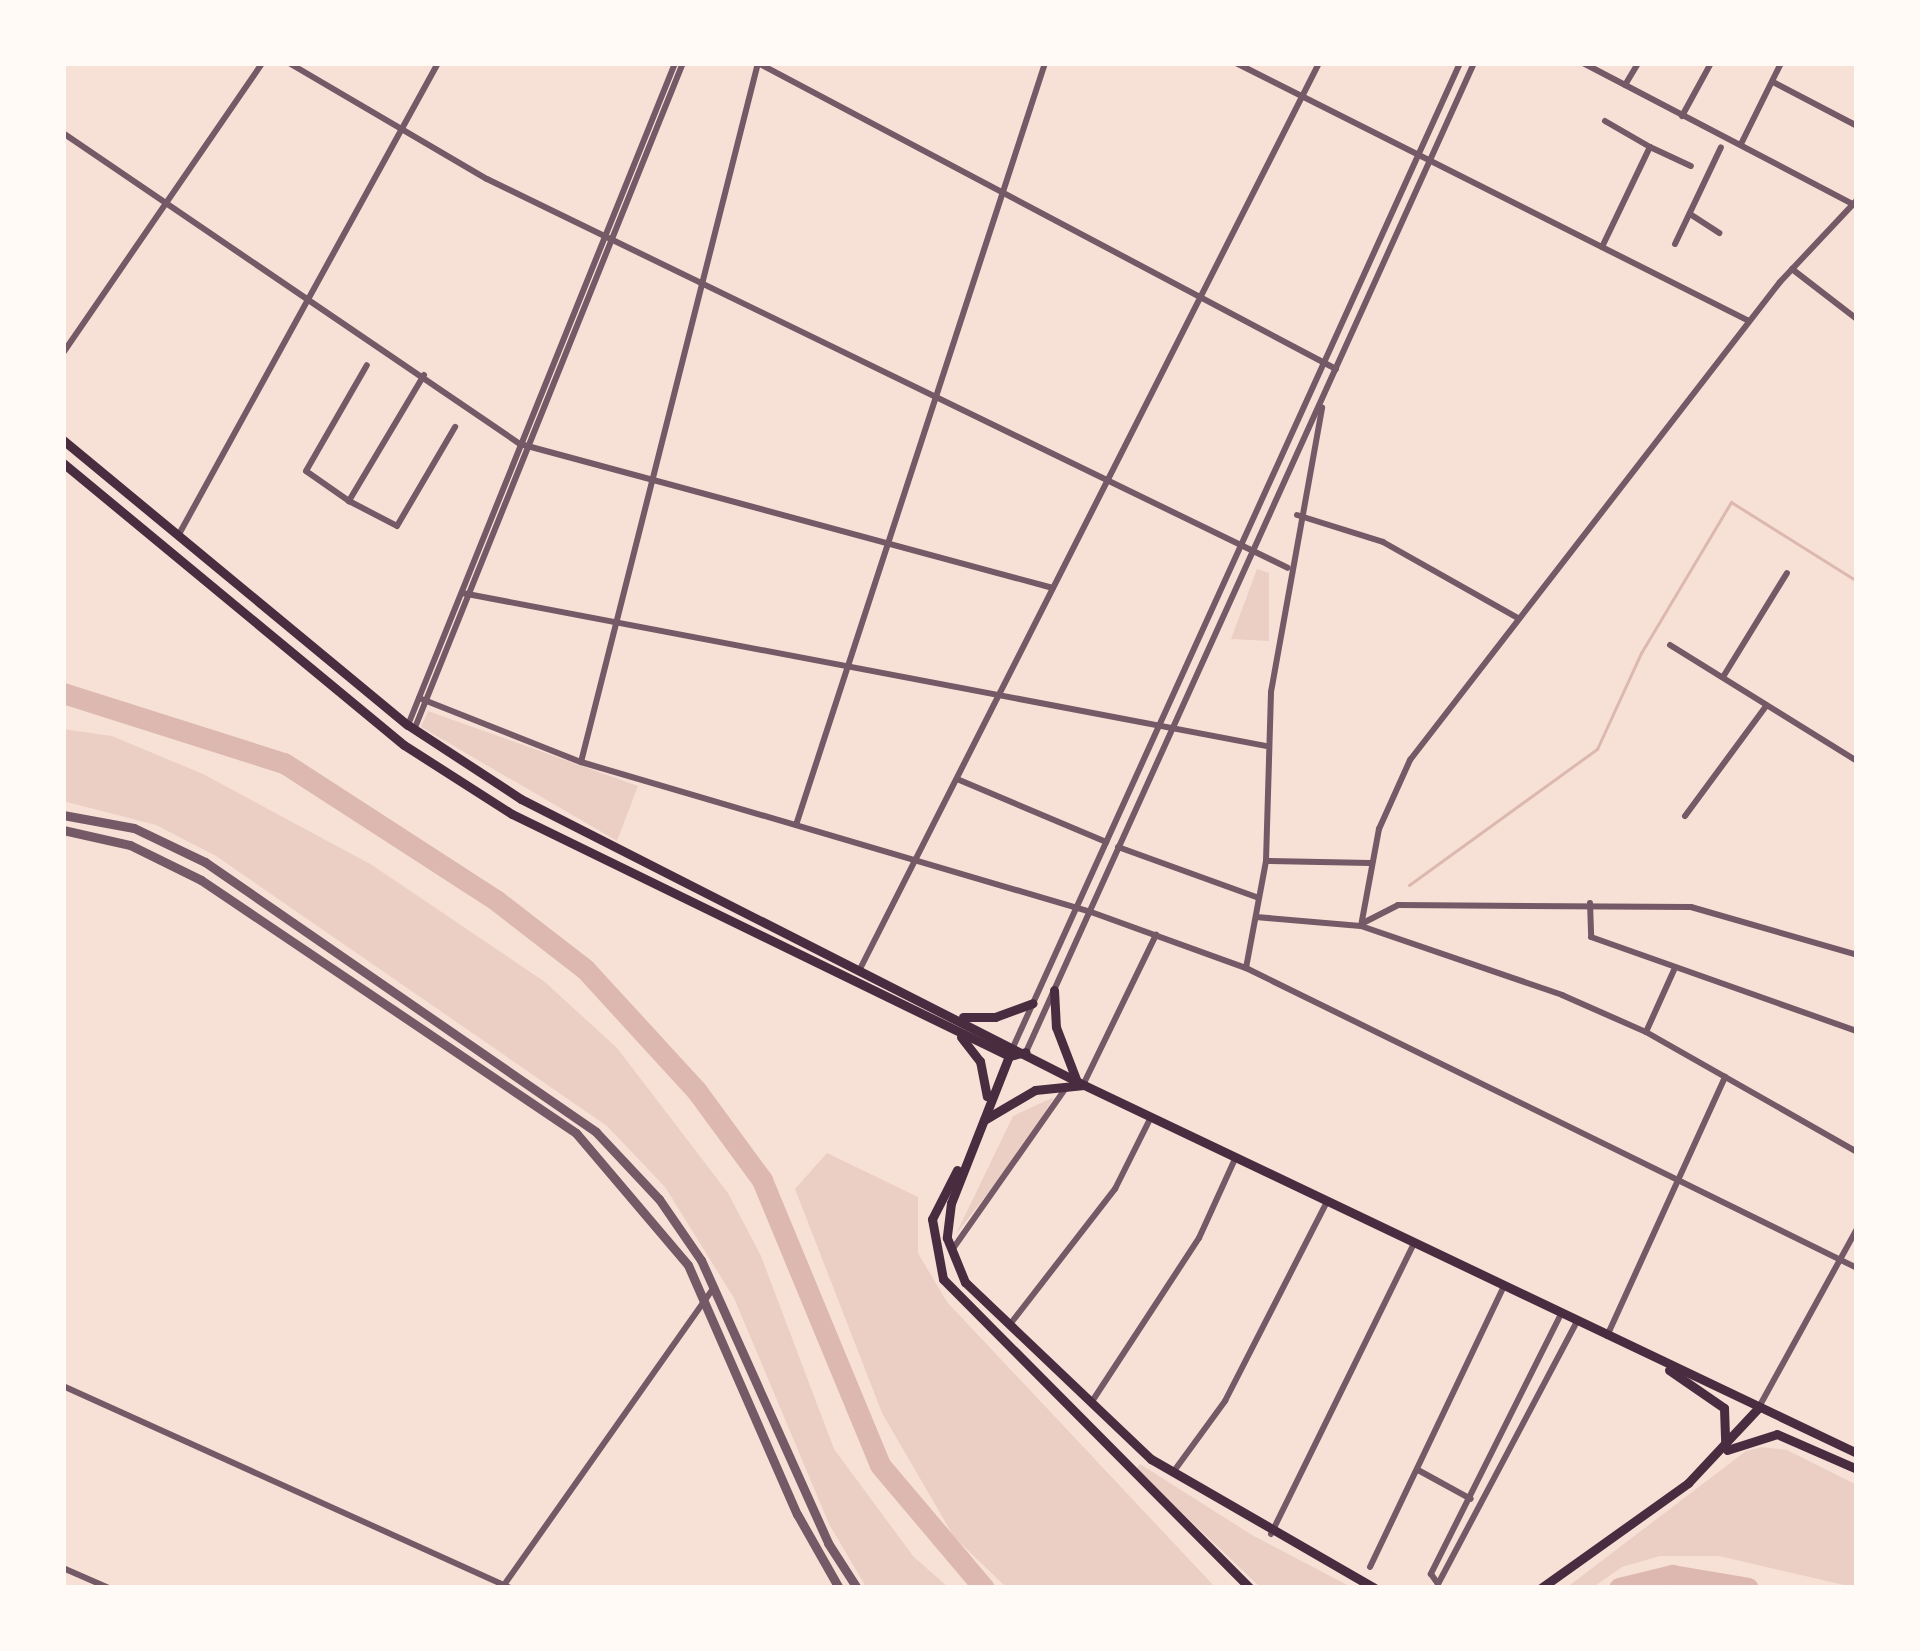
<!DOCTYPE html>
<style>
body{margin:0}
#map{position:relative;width:1920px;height:1651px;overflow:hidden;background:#f7e1d7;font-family:"Alegreya Sans",sans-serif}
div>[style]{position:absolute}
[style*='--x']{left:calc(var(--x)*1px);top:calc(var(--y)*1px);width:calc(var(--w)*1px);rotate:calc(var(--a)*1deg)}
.green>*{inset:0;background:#ebcfc5}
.stream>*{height:3px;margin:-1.5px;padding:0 1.5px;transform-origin:1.5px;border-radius:1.5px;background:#dcb8b0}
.river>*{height:21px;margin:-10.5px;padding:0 10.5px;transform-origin:10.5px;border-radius:10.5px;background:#dcb8b0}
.minor>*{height:6px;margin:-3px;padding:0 3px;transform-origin:3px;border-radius:3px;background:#755966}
.tertiary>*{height:9px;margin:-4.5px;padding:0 4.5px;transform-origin:4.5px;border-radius:4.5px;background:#755966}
.secondary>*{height:9px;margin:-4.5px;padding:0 4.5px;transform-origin:4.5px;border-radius:4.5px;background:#4a2c40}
span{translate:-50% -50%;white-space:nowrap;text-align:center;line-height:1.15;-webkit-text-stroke:9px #fffaf5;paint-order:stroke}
.frame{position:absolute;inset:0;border:66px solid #fffaf5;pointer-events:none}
</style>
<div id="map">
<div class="green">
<div style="clip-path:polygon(1257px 569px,1269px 573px,1269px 641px,1231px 639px)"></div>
<div style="clip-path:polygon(428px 711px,638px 786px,617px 841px,421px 727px)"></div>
<div style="clip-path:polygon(63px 729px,112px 736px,203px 774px,372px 865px,545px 982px,617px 1048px,728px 1193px,761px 1256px,834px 1449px,913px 1556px,949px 1588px,866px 1587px,829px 1524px,734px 1298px,665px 1187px,607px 1126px,216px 856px,156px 825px,63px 801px)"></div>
<div style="clip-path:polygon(1054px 1097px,1025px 1146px,956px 1234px,1013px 1116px)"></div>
<div style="clip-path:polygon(827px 1153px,918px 1197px,918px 1253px,947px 1302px,1216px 1588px,1007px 1588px,954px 1537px,882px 1413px,795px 1189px)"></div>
<div style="clip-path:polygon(1762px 1447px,1787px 1450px,1857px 1485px,1857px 1588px,1719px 1556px,1660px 1556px,1622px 1567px,1592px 1588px,1566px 1588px,1746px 1451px)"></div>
<div style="clip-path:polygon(1140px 1464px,1252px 1535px,1353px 1588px,1261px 1588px,1136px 1469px)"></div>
</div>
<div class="stream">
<div style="--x:1409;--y:885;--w:232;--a:-35.9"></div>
<div style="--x:1597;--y:749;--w:106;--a:-65.4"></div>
<div style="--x:1641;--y:653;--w:176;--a:-59.2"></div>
<div style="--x:1731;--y:502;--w:149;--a:32.1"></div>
</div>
<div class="river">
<div style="--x:63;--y:693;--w:232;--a:17.6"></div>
<div style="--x:284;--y:763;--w:254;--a:32.9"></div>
<div style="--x:497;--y:901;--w:111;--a:37.7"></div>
<div style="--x:585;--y:969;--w:164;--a:47.5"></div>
<div style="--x:696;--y:1090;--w:112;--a:53.7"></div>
<div style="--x:762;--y:1180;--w:308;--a:67.5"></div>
<div style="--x:880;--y:1465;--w:161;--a:49.8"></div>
<div style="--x:1619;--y:1588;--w:55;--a:-13.8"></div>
<div style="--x:1672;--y:1575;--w:77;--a:9.7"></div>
</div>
<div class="minor">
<div style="--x:289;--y:63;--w:229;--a:30.4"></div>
<div style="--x:487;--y:179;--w:890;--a:25.9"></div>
<div style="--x:758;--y:63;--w:654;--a:27.9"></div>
<div style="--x:1236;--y:63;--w:574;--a:26.7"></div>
<div style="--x:1583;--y:63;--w:305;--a:27.6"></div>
<div style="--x:1773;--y:82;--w:95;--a:27.6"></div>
<div style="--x:1625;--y:85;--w:26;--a:-59"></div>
<div style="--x:1682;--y:116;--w:60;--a:-61.3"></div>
<div style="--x:63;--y:133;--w:553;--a:34.24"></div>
<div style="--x:520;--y:444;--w:552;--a:15.12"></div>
<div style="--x:1741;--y:144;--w:90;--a:-63.7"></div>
<div style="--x:1650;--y:147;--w:45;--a:24.9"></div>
<div style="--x:1690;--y:214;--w:35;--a:33"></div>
<div style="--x:1675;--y:244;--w:107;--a:-64.6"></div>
<div style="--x:1602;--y:247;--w:111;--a:-64.4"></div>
<div style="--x:1650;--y:147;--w:52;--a:-150"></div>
<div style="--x:1792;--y:269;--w:82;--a:37.6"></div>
<div style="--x:63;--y:353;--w:352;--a:-55.5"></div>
<div style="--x:424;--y:375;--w:147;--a:120.8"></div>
<div style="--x:349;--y:501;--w:54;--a:27.5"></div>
<div style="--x:397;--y:526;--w:115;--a:-59.6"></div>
<div style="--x:349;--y:501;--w:52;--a:-145.1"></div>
<div style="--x:306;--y:471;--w:122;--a:-60.1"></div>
<div style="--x:1297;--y:515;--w:90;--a:17.4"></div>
<div style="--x:1383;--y:542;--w:155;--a:29.4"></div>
<div style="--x:178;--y:536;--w:540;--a:-61.2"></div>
<div style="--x:462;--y:593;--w:818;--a:10.77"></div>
<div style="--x:1670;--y:645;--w:220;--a:31.8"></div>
<div style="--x:1723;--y:677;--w:122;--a:-58.4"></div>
<div style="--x:419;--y:698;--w:174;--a:21.6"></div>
<div style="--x:581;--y:762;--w:532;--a:16.39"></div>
<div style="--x:1091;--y:912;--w:165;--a:19.9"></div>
<div style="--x:1246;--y:968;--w:681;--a:26.15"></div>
<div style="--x:408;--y:725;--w:714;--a:-68.03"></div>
<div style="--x:414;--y:730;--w:719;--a:-68.04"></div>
<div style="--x:581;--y:762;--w:721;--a:-75.79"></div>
<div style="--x:957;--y:779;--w:162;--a:22.9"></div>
<div style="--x:1685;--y:816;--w:137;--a:-53.6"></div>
<div style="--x:796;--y:825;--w:802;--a:-71.9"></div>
<div style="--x:1118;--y:847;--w:147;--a:19.9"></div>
<div style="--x:1266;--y:861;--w:104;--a:1.1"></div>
<div style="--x:1590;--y:903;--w:34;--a:88"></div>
<div style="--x:1591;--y:937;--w:282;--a:19.5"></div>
<div style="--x:1256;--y:917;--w:105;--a:4.9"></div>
<div style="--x:1361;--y:926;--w:213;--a:18.9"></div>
<div style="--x:1562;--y:995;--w:92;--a:23.8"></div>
<div style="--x:1646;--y:1032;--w:243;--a:29.6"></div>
<div style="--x:1363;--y:923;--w:39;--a:-27"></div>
<div style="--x:1398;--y:905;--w:293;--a:0.4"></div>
<div style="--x:1691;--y:907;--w:173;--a:16.1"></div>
<div style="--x:1361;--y:926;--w:99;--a:-79.5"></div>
<div style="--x:1379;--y:829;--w:76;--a:-65.8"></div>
<div style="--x:1410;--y:760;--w:604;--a:-52.26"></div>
<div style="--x:1780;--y:282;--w:112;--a:-46.8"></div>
<div style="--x:861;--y:967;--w:1013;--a:-63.13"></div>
<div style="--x:1246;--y:968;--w:109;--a:-79.4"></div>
<div style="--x:1266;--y:861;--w:169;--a:-88.3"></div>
<div style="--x:1271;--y:692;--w:289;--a:-79.8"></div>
<div style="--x:1646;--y:1032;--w:68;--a:-65.7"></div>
<div style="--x:1014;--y:1045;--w:1079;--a:-65.57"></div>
<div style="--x:1026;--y:1052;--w:1086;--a:-65.63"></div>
<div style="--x:1084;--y:1083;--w:165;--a:-64.1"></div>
<div style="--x:952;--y:1250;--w:197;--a:-54.9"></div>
<div style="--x:1561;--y:1314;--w:291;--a:116.6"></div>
<div style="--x:1431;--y:1574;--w:12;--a:55"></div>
<div style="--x:1438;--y:1584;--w:297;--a:-62.1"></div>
<div style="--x:1011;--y:1323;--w:170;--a:-52.2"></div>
<div style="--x:1115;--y:1189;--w:80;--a:-63.4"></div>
<div style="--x:1607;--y:1336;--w:285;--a:-65.5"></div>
<div style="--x:63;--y:1386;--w:491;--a:24.3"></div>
<div style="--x:1091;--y:1403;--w:197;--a:-56.8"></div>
<div style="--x:1199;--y:1238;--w:87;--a:-65.5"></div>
<div style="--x:1759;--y:1407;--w:203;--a:-61.2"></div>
<div style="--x:1418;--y:1470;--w:60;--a:28.7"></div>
<div style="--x:1174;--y:1471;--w:87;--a:-53.9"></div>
<div style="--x:1225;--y:1401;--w:224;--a:-62.9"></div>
<div style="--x:1271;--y:1534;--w:324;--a:-63.8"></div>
<div style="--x:1370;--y:1567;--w:311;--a:-64.5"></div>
<div style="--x:63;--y:1568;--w:50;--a:23.5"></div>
<div style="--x:504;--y:1585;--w:365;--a:-54.8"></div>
</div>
<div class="tertiary">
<div style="--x:63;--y:815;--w:72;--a:10.4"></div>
<div style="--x:134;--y:828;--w:79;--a:25.6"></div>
<div style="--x:205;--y:862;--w:475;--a:34.6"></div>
<div style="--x:596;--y:1132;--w:92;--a:46.8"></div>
<div style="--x:659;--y:1199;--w:74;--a:55.5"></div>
<div style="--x:701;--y:1260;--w:310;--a:65.8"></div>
<div style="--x:828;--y:1543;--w:54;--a:57.2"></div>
<div style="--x:63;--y:830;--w:69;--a:12.6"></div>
<div style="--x:130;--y:845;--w:79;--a:26.2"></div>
<div style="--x:201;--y:880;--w:452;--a:34"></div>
<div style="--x:576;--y:1133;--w:173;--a:49.7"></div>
<div style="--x:688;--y:1265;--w:272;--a:66.4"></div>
<div style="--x:797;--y:1514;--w:85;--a:60.4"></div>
</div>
<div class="secondary">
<div style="--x:63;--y:440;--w:447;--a:39.6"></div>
<div style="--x:408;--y:725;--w:135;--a:33.2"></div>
<div style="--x:521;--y:799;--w:631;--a:26.93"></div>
<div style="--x:1084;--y:1085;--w:856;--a:25.46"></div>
<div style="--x:63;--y:463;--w:442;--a:39.6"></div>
<div style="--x:404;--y:745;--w:128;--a:32.6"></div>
<div style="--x:512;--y:814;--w:553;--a:25.96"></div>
<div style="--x:1009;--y:1056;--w:17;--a:-13"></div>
<div style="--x:1054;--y:990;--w:37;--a:87"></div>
<div style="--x:1056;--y:1027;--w:56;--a:69"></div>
<div style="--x:963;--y:1017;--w:32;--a:0"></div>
<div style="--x:995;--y:1017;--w:40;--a:-20.2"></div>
<div style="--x:961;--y:1037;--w:31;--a:52"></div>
<div style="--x:980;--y:1061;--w:36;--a:79"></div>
<div style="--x:1009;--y:1056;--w:158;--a:111.5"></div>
<div style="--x:951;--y:1203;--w:35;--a:97"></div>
<div style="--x:947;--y:1238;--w:48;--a:67.8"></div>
<div style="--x:965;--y:1282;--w:257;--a:43.6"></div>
<div style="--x:1151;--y:1459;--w:258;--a:30"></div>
<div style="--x:984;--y:1120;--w:59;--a:-30.5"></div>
<div style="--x:1035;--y:1090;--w:49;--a:-5.8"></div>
<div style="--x:957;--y:1170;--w:55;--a:117"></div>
<div style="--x:932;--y:1219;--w:61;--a:79.6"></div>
<div style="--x:943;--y:1279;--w:436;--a:45.2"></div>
<div style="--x:1669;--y:1370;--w:67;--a:34.6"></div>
<div style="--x:1724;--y:1408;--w:35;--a:88"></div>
<div style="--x:1727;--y:1450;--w:52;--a:-17.7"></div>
<div style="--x:1777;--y:1434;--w:87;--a:23.6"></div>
<div style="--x:1541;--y:1588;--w:181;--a:-35.5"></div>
<div style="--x:1688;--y:1483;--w:104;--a:-46.9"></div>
</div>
<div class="frame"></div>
</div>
